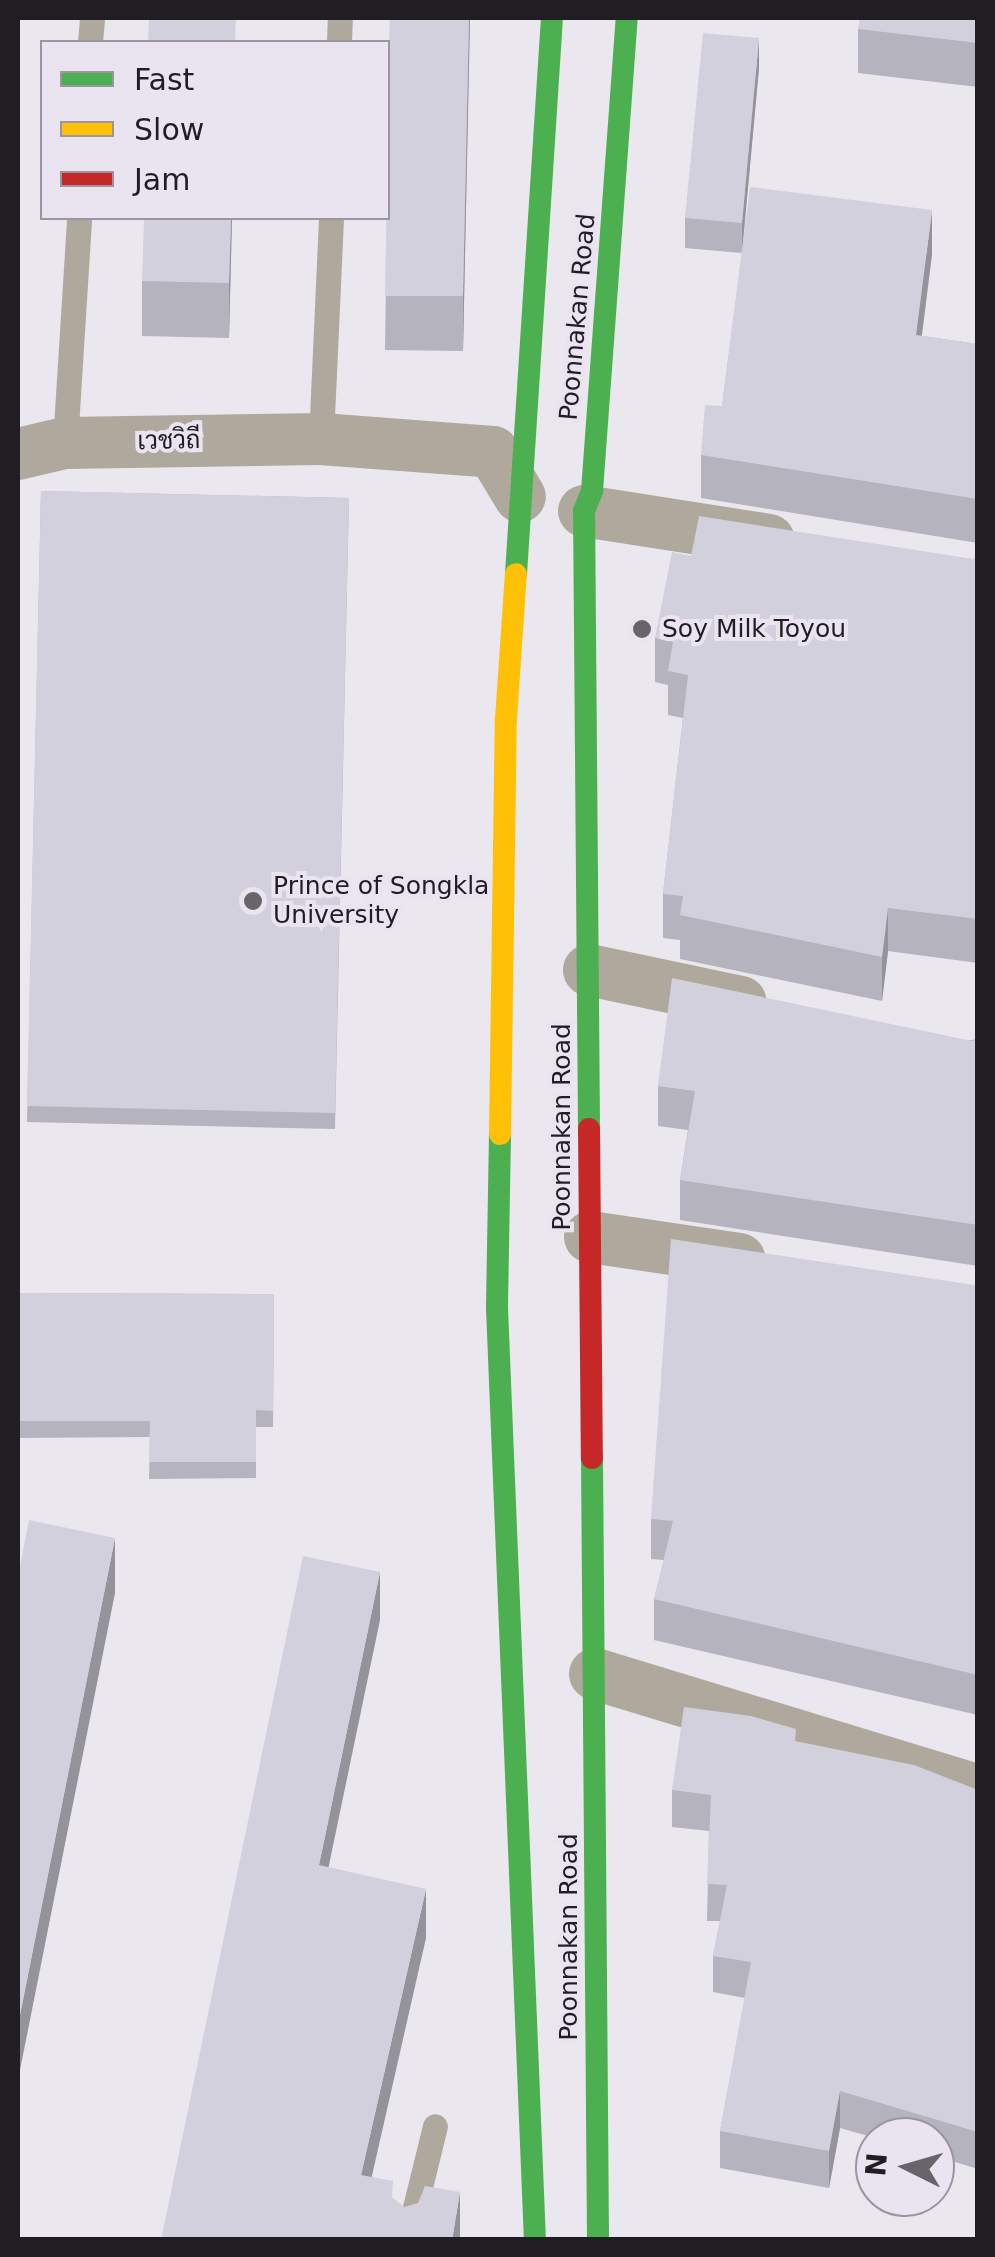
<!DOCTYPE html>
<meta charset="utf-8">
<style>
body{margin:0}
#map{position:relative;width:995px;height:2257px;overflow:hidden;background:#eae7ee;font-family:"DejaVu Sans",Sarabun,sans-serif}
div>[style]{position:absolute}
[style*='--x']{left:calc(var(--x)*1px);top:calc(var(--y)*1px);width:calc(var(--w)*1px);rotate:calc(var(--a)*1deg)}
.lane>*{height:25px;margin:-12.5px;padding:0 12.5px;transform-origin:12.5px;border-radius:12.5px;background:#aea99c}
.street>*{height:52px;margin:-26px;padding:0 26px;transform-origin:26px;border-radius:26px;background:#aea99c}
.fast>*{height:22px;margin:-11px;padding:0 11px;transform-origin:11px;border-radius:11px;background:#4caf50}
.slow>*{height:22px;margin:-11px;padding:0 11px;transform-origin:11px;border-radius:11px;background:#ffc107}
.jam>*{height:22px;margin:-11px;padding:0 11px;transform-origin:11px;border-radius:11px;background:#c62828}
.wall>*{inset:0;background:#b5b3be}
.shaded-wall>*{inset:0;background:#94929b}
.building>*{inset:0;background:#d3d0dd}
.dots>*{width:28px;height:28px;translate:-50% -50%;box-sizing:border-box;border:5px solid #eae4f1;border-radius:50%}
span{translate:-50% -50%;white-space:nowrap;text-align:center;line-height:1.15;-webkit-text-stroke:8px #eae4f1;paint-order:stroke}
.street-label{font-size:25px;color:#211e23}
.poi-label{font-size:25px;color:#211e23}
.left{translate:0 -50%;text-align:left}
.frame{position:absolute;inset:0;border:20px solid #211e23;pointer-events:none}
.legend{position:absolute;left:40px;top:40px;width:350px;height:180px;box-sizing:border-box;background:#eae4f1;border:2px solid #9a959f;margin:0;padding:12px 18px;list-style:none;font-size:30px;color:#211e23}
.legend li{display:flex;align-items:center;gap:20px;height:50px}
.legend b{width:50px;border:2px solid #9a959f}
.north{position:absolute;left:855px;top:2117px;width:100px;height:100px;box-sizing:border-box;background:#eae4f1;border:2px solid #9a959f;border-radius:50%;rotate:275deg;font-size:28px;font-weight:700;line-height:40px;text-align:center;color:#211e23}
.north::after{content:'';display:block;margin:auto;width:35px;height:45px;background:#67646a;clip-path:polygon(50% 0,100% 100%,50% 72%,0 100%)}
</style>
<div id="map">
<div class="lane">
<div style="--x:90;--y:42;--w:24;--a:-85"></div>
<div style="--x:339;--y:42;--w:24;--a:-88"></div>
<div style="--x:321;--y:439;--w:221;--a:-87.4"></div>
<div style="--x:65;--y:443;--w:225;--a:-86.4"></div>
<div style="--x:407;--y:2240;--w:117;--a:-76.2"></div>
</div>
<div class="street">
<div style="--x:18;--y:454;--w:48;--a:-13.2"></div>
<div style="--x:65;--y:443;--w:256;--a:-0.9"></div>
<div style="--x:321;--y:439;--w:172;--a:4.3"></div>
<div style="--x:493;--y:452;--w:52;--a:59"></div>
<div style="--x:584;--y:511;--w:187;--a:8.9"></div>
<div style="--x:589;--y:970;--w:155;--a:11.9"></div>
<div style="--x:590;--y:1237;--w:151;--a:8.4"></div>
<div style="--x:595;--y:1674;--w:400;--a:16.9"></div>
</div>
<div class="fast">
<div style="--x:516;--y:574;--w:557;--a:-86.3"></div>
<div style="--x:589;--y:1129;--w:618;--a:-90.46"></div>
<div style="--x:584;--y:511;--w:22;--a:-68"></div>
<div style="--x:592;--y:491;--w:474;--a:-85.8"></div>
<div style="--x:500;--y:1134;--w:174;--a:91"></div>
<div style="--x:497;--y:1308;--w:933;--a:87.67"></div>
<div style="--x:592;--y:1458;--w:782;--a:89.56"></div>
</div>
<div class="slow">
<div style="--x:500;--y:1134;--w:415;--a:-89.2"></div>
<div style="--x:506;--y:719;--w:145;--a:-86.1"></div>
</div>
<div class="jam">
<div style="--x:589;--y:1129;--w:329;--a:89.5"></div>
</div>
<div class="wall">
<div style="clip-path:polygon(390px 18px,470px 18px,463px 351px,385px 350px)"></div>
<div style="clip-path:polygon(978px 18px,978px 87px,858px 73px,858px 29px)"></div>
<div style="clip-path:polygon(759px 68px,743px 240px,932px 254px,922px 336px,978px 344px,978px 543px,701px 498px,701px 455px,722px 406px,742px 253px,685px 248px,685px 218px)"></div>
<div style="clip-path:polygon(232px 218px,229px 338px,142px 336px,142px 281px)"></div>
<div style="clip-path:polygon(41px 491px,349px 498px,335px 1129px,27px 1122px)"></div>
<div style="clip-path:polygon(691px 556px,973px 559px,978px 557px,978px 963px,888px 951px,882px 1001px,680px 959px,680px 940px,663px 938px,663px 894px,683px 718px,668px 715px,668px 685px,655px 682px,655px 638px)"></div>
<div style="clip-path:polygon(978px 1039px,978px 1266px,680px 1220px,680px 1180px,688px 1130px,658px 1126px,658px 1086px)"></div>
<div style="clip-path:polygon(978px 1284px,978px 1715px,654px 1640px,654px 1599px,664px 1560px,651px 1559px,651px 1519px)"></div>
<div style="clip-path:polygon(18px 1293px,274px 1294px,273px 1427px,256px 1427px,256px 1478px,149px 1479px,150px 1437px,18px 1438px)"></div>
<div style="clip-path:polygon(796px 1742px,978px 1790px,978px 2169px,935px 2156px,935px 2137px,875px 2138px,840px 2128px,829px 2188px,720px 2168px,720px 2131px,745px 1998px,713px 1992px,713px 1956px,720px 1921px,707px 1921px,709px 1831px,672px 1827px,672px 1790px)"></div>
</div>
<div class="shaded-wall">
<div style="clip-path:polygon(469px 18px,470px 18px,463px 351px,463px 296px)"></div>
<div style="clip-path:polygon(759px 38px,759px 68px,742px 253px,742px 223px)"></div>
<div style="clip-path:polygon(932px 210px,932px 254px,916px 379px,916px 335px)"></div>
<div style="clip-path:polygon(231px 218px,232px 218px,229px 338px,229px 283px)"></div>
<div style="clip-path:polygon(888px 908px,888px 951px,882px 1001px,882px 957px)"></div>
<div style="clip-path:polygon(115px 1538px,115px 1593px,18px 2080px,18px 2025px)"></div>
<div style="clip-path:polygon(380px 1572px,380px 1620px,319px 1913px,319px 1865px)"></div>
<div style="clip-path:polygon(426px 1889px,426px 1938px,361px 2224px,361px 2175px)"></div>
<div style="clip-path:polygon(840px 2091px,840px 2128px,829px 2188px,829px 2151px)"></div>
<div style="clip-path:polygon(460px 2192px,460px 2240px,452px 2240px)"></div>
</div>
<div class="building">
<div style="clip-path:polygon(149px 18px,236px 18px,235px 42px,148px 42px)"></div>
<div style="clip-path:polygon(390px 18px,469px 18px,463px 296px,385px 296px)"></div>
<div style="clip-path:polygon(860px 18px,978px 18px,978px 43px,858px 29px)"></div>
<div style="clip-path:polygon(703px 33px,759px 38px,742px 223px,685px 218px)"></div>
<div style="clip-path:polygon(750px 187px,932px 210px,916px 335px,978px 344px,978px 499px,701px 455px,705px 405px,722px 406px)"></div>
<div style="clip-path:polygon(144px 218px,231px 218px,229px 283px,142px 281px)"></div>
<div style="clip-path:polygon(41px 491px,349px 498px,335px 1113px,27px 1106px)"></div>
<div style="clip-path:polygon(699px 516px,973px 559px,978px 557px,978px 919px,888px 908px,882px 957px,680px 915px,683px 896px,663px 894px,688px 675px,668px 671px,673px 642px,655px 638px,672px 552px,691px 556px)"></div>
<div style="clip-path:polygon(672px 978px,972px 1041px,978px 1039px,978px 1225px,680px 1180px,695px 1091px,658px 1086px)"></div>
<div style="clip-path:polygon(671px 1239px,974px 1285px,978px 1284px,978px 1675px,654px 1599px,673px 1521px,651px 1519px)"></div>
<div style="clip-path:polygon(18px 1293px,274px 1294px,273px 1411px,256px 1410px,256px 1462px,149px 1462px,150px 1421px,18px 1421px)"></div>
<div style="clip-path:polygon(29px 1520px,115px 1538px,18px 2025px,18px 1577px)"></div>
<div style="clip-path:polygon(303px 1556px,380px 1572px,319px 1865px,426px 1889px,361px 2175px,393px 2181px,392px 2197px,404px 2207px,418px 2203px,425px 2186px,460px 2192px,452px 2240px,161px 2240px)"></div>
<div style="clip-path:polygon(684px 1707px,751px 1716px,796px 1729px,795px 1741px,914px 1765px,978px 1790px,978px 2132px,840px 2091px,829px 2151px,720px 2131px,751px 1962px,713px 1956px,727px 1885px,707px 1884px,711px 1795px,672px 1790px)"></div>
</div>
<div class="dots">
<div style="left:642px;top:629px;background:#67646a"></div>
<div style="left:253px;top:901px;background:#67646a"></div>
</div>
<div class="street-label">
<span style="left:578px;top:317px;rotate:-85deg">Poonnakan Road</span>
<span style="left:169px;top:441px;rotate:-1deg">เวชวิถี</span>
<span style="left:562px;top:1127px;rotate:-90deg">Poonnakan Road</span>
<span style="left:569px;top:1937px;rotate:-90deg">Poonnakan Road</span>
</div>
<div class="poi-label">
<span class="left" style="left:662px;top:629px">Soy Milk Toyou</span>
<span class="left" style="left:273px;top:901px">Prince of Songkla<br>University</span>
</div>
<div class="frame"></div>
<ul class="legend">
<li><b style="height:12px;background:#4caf50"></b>Fast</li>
<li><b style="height:12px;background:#ffc107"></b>Slow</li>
<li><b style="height:12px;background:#c62828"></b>Jam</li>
</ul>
<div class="north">N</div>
</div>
